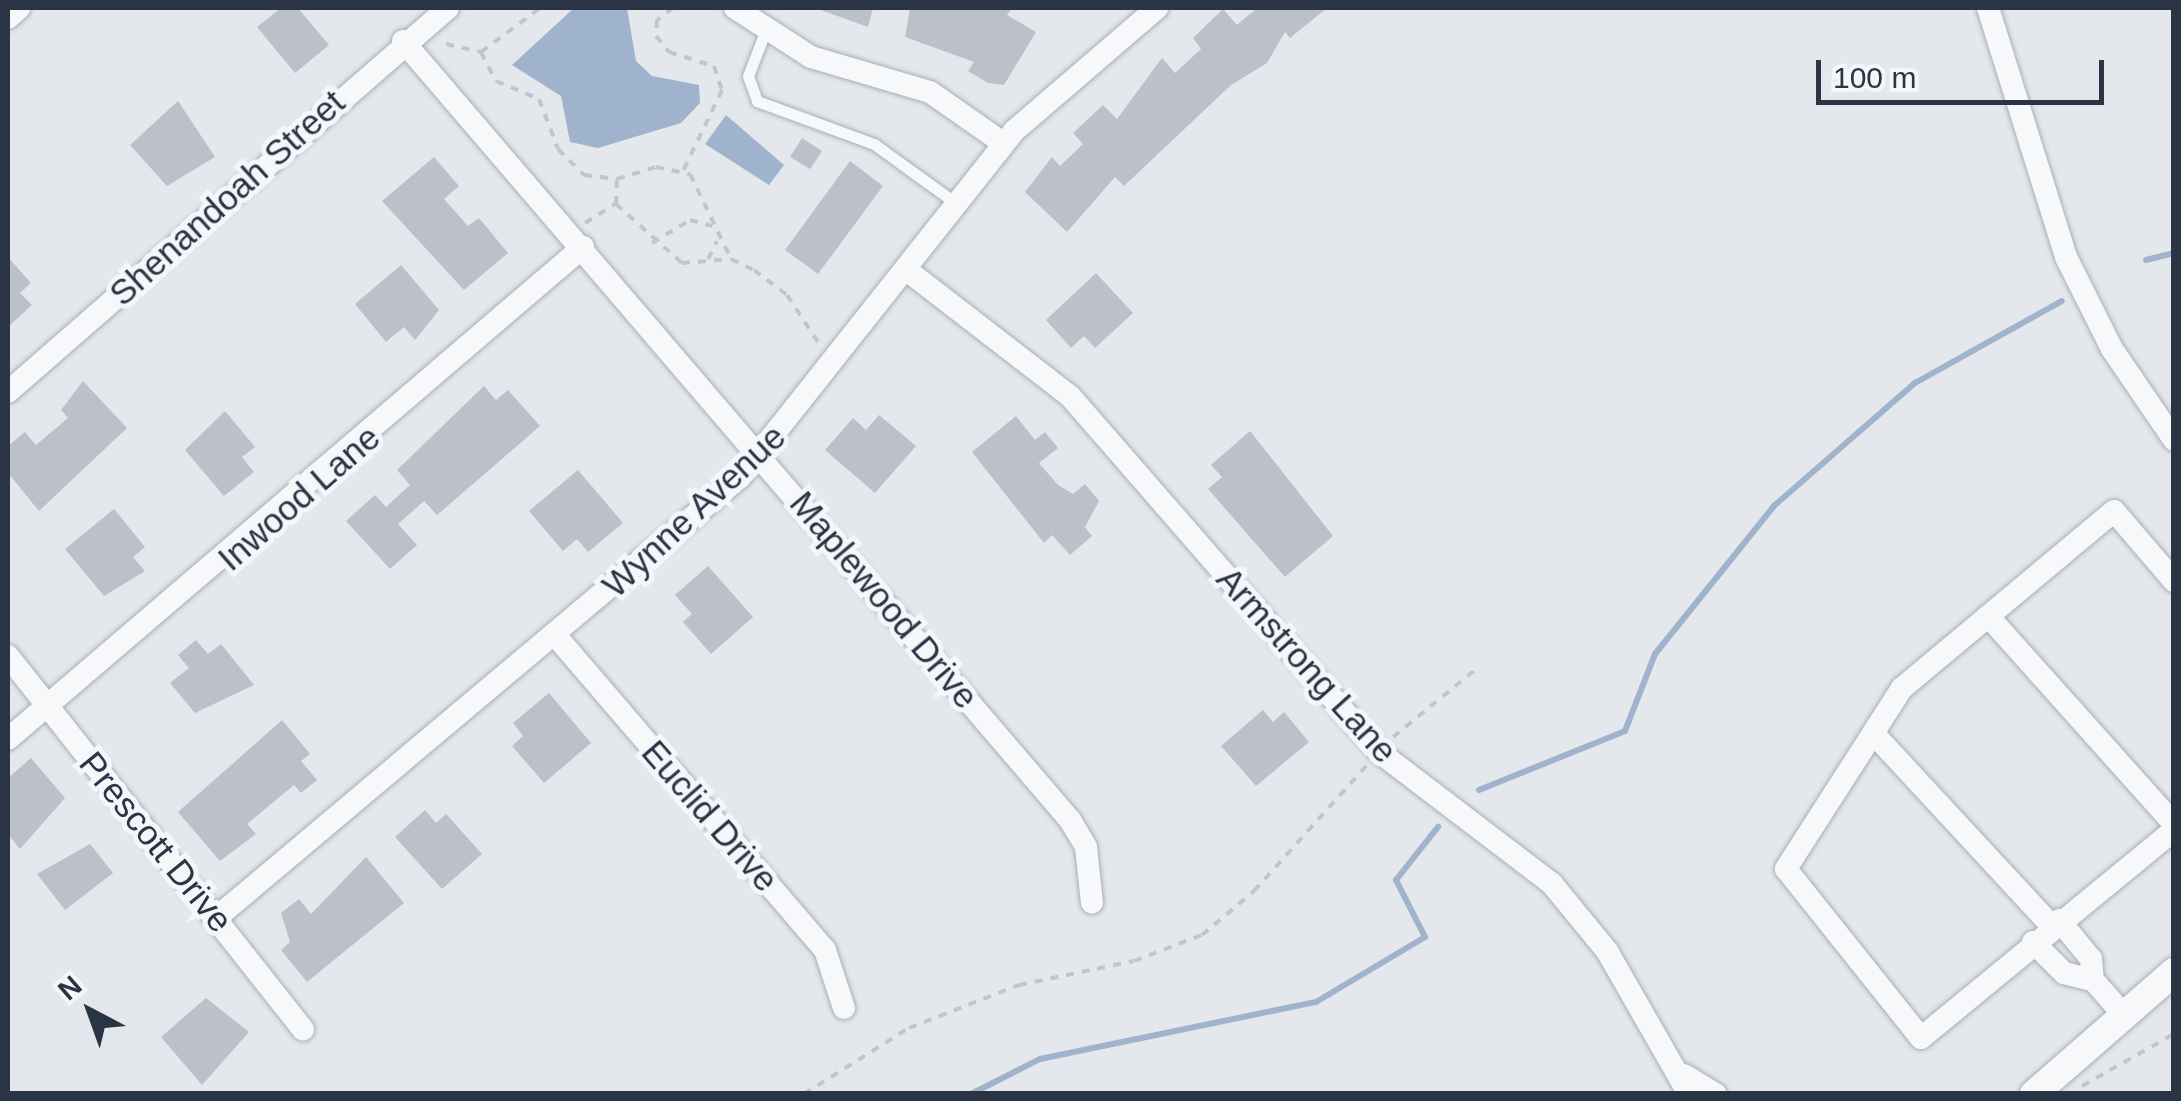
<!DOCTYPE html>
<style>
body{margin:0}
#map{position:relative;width:2181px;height:1101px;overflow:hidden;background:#e4e7ec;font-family:Arial,sans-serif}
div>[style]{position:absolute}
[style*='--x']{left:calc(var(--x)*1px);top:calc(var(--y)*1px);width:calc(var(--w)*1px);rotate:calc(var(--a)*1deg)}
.water>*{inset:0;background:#9fb4cc}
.stream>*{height:6px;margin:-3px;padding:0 3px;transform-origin:3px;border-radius:3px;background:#9fb4cc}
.building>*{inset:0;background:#bbc0ca}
.path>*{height:4px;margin-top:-2px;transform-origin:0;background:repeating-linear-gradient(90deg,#c2c5cb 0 8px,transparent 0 16px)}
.roads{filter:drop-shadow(0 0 2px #a9aeb7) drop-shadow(0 0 2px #a9aeb7)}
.service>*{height:11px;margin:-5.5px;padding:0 5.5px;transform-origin:5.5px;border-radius:5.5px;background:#f7f8fa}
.minor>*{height:22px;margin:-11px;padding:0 11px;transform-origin:11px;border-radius:11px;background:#f7f8fa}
.tertiary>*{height:28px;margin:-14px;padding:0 14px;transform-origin:14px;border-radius:14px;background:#f7f8fa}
span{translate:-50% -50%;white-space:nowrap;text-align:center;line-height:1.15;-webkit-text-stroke:10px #f4f6f9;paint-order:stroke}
.street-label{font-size:35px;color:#2b3445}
.frame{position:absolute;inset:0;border:10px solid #2b3445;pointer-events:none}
.north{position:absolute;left:40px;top:961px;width:100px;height:100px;-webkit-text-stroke:8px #f4f6f9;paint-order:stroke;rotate:319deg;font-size:28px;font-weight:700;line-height:40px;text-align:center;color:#2b3445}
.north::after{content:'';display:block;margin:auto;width:35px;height:45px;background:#2b3445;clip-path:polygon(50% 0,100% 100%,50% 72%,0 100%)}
.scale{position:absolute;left:1816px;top:60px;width:288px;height:45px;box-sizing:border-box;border:5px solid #2b3445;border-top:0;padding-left:12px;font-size:30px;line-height:35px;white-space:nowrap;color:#2b3445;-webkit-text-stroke:8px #f4f6f9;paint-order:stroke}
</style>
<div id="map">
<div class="water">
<div style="clip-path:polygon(574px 8px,627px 8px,636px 61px,652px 76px,699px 85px,700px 103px,681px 123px,598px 148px,570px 142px,561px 96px,512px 65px)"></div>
<div style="clip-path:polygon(726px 115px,784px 165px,769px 185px,705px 144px)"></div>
</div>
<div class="stream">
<div style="--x:2146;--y:260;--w:29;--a:-14"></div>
<div style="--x:1479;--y:790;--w:157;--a:-22"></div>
<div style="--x:1625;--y:731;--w:83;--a:-68.7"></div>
<div style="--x:1655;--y:654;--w:191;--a:-51.2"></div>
<div style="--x:1775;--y:505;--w:186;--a:-41.1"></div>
<div style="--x:1915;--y:383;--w:168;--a:-29.2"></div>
<div style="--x:971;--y:1094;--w:77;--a:-26.9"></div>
<div style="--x:1040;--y:1059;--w:282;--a:-11.7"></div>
<div style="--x:1316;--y:1002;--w:127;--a:-30.8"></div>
<div style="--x:1425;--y:937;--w:64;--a:-117"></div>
<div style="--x:1396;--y:880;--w:68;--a:-51.6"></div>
</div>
<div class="building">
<div style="clip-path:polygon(281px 8px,298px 8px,329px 45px,295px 73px,257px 27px)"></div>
<div style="clip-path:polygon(815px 8px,873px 8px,868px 27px)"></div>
<div style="clip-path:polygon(910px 8px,1012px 8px,1007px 15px,1036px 32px,1004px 85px,988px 83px,968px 71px,974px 62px,905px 37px)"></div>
<div style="clip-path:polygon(1257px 8px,1327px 8px,1290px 38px,1285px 32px,1267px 63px,1231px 85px,1124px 186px,1115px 177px,1067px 232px,1025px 192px,1052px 157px,1060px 166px,1083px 144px,1073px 133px,1103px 105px,1117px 119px,1162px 58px,1175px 73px,1201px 49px,1193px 38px,1223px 9px,1237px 25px)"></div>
<div style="clip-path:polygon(178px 101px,215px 157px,167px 186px,130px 145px)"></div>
<div style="clip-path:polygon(802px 138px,822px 151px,810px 169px,790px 157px)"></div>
<div style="clip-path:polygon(434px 157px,459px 186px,444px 199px,468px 226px,479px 218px,508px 253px,464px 290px,382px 201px)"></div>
<div style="clip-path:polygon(850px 161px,883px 186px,818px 274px,785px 250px)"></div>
<div style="clip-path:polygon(8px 257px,31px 283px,20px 293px,32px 305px,8px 327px)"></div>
<div style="clip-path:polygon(401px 265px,439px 310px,415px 340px,404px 327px,386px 342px,355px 304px)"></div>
<div style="clip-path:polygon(1096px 273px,1133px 313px,1095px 348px,1084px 336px,1071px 348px,1046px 320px)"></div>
<div style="clip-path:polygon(83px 381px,127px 428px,39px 511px,8px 473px,8px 446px,25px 432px,36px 445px,68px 418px,61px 410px)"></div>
<div style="clip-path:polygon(484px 386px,496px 400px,508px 390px,540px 426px,437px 515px,424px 501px,398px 524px,417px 545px,390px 569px,346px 521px,375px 495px,386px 507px,410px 485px,397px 470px)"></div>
<div style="clip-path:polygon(225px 411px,255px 447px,242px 457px,254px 472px,224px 496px,185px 450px)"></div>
<div style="clip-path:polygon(879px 415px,916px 446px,875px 493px,825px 450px,853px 418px,866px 430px)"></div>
<div style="clip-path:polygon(1016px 416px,1035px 440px,1045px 432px,1058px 448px,1039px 463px,1058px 485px,1073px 494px,1085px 484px,1099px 501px,1085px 527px,1092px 536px,1070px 555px,1052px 535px,1044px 543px,972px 452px)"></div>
<div style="clip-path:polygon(1250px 431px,1333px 536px,1285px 577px,1208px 489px,1222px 477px,1211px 465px)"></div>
<div style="clip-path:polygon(578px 470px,623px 523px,588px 552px,577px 539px,563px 551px,529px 511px)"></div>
<div style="clip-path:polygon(114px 509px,145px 547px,133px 557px,145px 571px,104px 596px,65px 549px)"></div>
<div style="clip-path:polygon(708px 566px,753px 617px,711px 654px,683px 622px,692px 614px,675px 595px)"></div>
<div style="clip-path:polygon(196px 640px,208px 654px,221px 644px,254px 685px,195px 713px,170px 683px,189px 668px,178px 655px)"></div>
<div style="clip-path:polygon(549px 693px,591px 743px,544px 783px,512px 746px,523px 736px,513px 723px)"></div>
<div style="clip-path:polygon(1263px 710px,1273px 722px,1284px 712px,1309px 742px,1256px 786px,1221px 746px)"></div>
<div style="clip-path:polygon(282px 720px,310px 754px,301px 761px,317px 780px,301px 793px,294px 785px,247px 824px,256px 834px,220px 861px,178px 812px)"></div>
<div style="clip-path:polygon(31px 758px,65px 798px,20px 849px,8px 834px,8px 778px)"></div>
<div style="clip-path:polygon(425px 810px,436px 823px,446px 814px,482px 854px,442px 889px,395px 837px)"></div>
<div style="clip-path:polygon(90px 844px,113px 873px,65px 910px,37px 874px)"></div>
<div style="clip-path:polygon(366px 857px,404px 903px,307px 982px,281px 950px,290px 942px,281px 913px,299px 899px,311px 914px)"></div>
<div style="clip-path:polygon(206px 998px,249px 1032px,202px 1085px,161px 1037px)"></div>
</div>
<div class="path">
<div style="--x:673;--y:8;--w:20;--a:143"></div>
<div style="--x:657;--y:20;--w:16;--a:94"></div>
<div style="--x:656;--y:36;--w:21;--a:51"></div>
<div style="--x:669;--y:52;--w:47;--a:17.3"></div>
<div style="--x:714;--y:66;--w:25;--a:72"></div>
<div style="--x:722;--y:90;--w:90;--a:115.7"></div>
<div style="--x:446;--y:44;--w:36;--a:13"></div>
<div style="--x:481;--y:52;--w:33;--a:63"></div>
<div style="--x:496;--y:81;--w:47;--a:22.7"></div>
<div style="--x:539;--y:99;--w:53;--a:69.2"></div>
<div style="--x:558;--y:149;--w:37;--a:45"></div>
<div style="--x:584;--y:175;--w:33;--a:7"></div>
<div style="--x:617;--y:179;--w:41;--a:-17.1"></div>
<div style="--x:656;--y:167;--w:35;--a:12"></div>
<div style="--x:690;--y:174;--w:94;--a:64.2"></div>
<div style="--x:481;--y:52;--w:74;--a:-36.7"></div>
<div style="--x:616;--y:204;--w:25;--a:-88"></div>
<div style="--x:585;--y:223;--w:36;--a:-32"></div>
<div style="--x:616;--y:204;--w:89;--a:41.8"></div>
<div style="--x:682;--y:263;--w:49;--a:-4.7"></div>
<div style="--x:731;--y:259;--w:25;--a:26"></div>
<div style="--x:754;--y:270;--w:41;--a:37.1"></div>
<div style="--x:787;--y:295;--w:60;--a:56.6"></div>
<div style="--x:652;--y:243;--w:44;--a:-31.2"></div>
<div style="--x:690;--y:220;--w:23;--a:15"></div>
<div style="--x:708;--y:259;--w:20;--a:-63"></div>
<div style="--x:1393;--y:737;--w:107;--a:-39.3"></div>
<div style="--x:2082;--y:1086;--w:106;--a:-29.5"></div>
<div style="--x:804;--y:1094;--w:124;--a:-32.2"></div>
<div style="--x:909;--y:1028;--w:118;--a:-21.4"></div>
<div style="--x:1019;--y:985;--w:117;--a:-11.8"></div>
<div style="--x:1134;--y:961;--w:73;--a:-20.9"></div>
<div style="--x:1202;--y:935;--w:68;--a:-40.2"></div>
<div style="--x:1254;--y:891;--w:168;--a:-48.1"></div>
</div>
<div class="roads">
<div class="service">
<div style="--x:765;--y:32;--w:47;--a:111.1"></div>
<div style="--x:748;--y:76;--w:27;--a:70"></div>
<div style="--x:757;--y:101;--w:125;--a:20.2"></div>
<div style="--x:874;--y:144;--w:102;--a:35.9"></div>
</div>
<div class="minor">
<div style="--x:735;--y:8;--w:90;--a:32.8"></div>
<div style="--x:811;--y:57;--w:124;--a:16.4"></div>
<div style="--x:930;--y:92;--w:89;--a:34.9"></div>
<div style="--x:1988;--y:8;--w:261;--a:72.6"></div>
<div style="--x:2066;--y:257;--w:103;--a:63.4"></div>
<div style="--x:2112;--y:349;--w:110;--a:55.7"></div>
<div style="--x:8;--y:18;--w:15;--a:-42"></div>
<div style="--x:403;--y:41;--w:1026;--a:49.43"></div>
<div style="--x:1070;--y:820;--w:31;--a:59"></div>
<div style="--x:1086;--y:847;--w:56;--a:83.9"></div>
<div style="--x:908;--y:271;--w:205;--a:37.7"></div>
<div style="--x:1070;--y:396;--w:471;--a:49"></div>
<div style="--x:1379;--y:752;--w:218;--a:37.3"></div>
<div style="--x:1552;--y:884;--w:87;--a:50.6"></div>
<div style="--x:1607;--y:951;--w:165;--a:60.2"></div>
<div style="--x:8;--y:392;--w:584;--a:-41.11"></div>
<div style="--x:2174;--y:581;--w:92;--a:-130.6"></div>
<div style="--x:2114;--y:511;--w:276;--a:140.1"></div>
<div style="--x:1902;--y:688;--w:215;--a:122.7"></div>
<div style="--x:1786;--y:869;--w:216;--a:51.4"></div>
<div style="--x:1921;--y:1038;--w:328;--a:-39.4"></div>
<div style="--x:1988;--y:616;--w:279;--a:48.2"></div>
<div style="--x:555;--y:635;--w:415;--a:49.4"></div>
<div style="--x:825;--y:950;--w:61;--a:71.9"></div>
<div style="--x:8;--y:656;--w:476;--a:51.7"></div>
<div style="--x:1873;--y:733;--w:263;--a:47.2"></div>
<div style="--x:8;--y:739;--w:757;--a:-40.55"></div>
<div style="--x:216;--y:918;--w:685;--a:-40.08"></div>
<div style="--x:740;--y:477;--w:441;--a:-51.6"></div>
<div style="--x:1014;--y:131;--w:189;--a:-40.7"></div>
<div style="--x:2059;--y:920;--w:50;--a:50.6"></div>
<div style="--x:2091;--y:959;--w:21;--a:85"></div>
<div style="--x:2033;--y:942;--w:44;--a:45"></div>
<div style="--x:2064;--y:973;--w:30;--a:14"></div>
<div style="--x:2093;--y:980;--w:47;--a:48.5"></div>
<div style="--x:1684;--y:1075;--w:37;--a:31"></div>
</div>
<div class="tertiary">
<div style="--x:2034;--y:1094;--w:186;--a:-41.1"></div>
</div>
</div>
<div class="street-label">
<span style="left:227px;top:198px;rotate:-42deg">Shenandoah Street</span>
<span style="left:299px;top:498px;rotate:-41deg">Inwood Lane</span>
<span style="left:694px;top:511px;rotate:-43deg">Wynne Avenue</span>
<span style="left:884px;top:600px;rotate:50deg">Maplewood Drive</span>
<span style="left:1307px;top:665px;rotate:48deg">Armstrong Lane</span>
<span style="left:710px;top:816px;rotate:49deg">Euclid Drive</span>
<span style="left:156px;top:842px;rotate:51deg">Prescott Drive</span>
</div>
<div class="frame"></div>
<div class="north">N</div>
<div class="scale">100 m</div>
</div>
